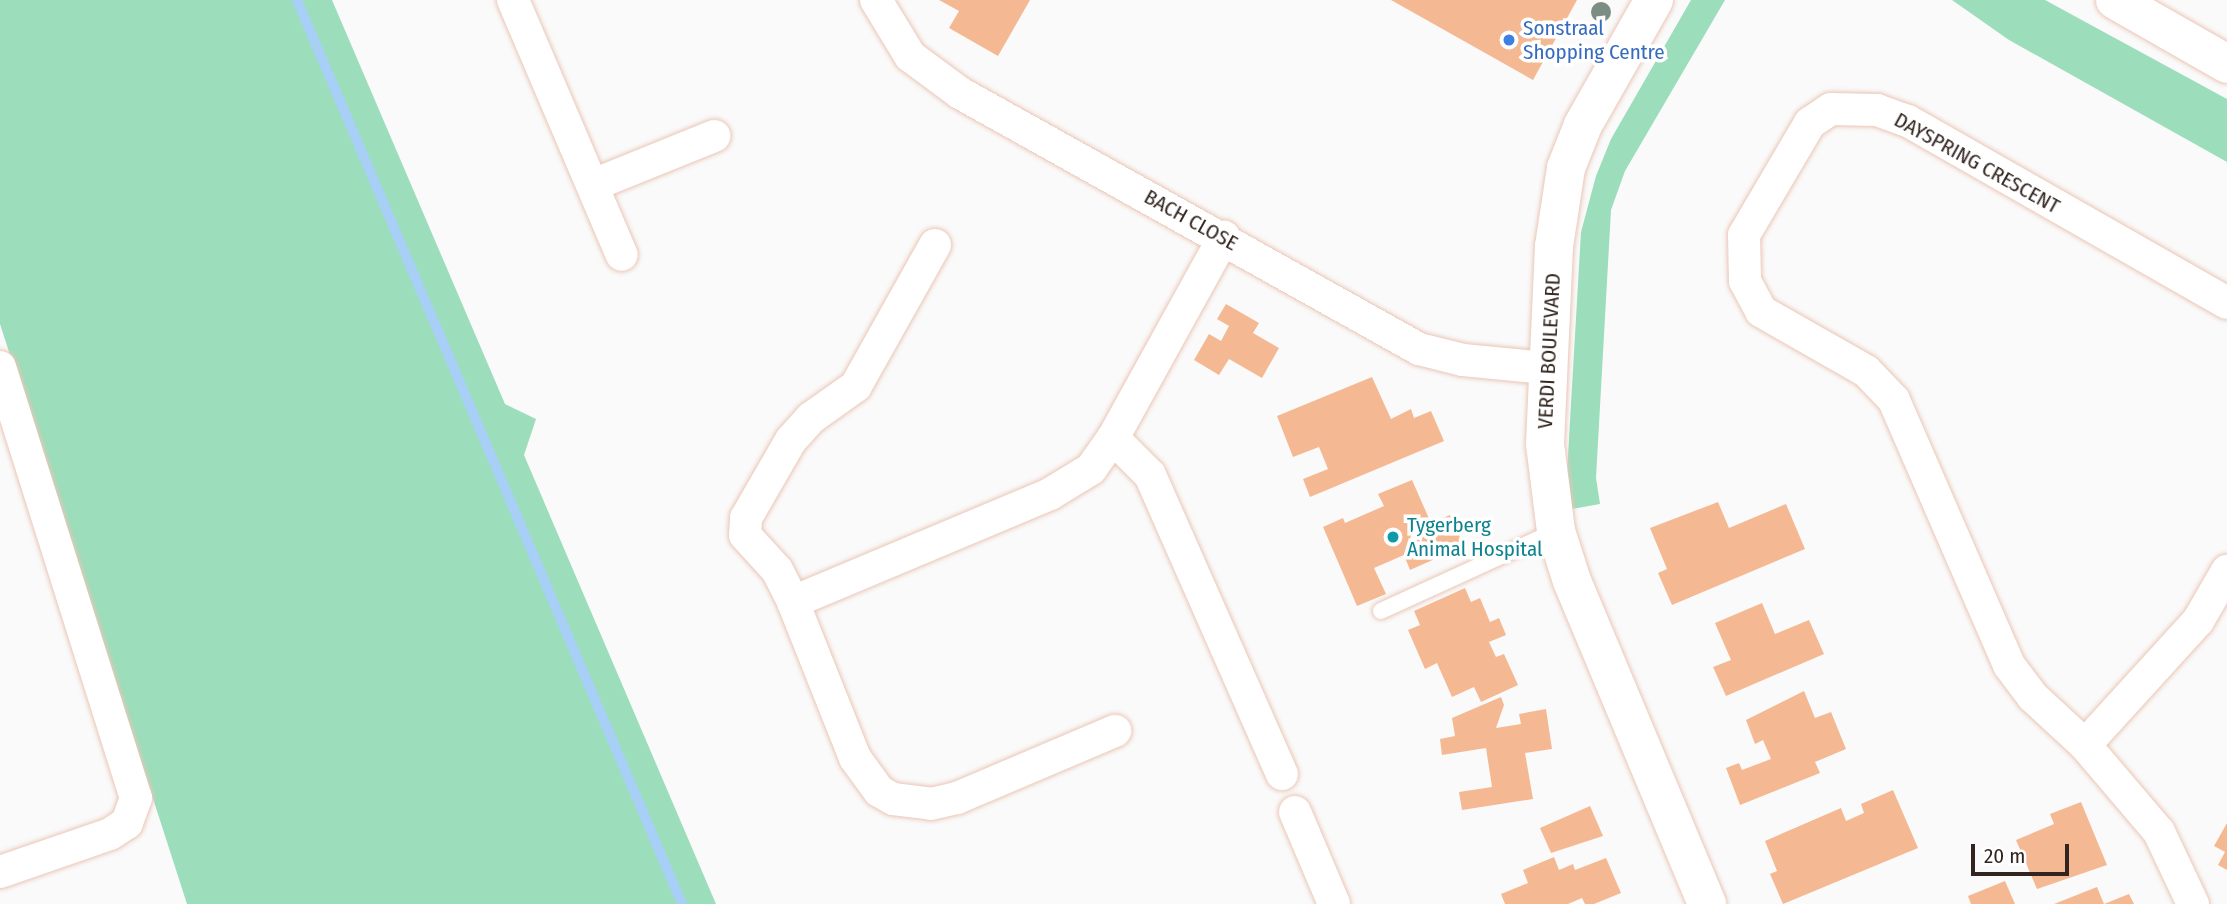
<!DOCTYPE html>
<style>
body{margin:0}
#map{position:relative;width:2227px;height:904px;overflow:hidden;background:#fafafa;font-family:"Fira Sans Condensed",sans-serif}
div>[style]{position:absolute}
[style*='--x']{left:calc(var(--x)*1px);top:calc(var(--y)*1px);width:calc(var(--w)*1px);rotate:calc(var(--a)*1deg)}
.green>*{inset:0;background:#9cddbb}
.stream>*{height:10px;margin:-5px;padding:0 5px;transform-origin:5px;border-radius:5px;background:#a8cff6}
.building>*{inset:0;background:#f4b992}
.roads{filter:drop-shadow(0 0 2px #eac6b6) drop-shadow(0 0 2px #eac6b6)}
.service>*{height:16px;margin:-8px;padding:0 8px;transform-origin:8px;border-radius:8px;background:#fff}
.minor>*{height:32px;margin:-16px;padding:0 16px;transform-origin:16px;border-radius:16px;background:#fff}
.tertiary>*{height:38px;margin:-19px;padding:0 19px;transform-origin:19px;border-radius:19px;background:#fff}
.secondary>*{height:38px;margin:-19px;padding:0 19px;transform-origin:19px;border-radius:19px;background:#fff}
.trees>*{width:20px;height:20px;margin:-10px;border-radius:50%;background:#7c8d84}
.dots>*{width:19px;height:19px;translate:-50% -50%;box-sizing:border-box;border:4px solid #fff;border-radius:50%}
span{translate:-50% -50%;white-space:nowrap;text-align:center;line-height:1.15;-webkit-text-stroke:7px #fff;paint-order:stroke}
.shop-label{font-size:21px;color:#366cbe}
.left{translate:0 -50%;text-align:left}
.street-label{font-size:21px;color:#32251f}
.culture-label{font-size:21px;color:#0d838f}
.scale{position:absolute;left:1971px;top:844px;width:98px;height:32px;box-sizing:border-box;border:4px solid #32251f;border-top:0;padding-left:9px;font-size:21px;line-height:24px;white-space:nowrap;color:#32251f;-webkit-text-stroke:5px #fff;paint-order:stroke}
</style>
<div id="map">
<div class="green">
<div style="clip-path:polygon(0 0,332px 0,505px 404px,536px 419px,524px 455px,716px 904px,187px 904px,0 324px)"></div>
<div style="clip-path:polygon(1691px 0,1725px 0,1625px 171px,1611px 210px,1596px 478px,1600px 504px,1572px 509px,1567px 473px,1581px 232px,1596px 176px,1611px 139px)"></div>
<div style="clip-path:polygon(1952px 0,2045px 0,2227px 99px,2227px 162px,2009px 40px)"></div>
</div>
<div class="stream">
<div style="--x:297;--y:0;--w:983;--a:66.93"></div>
</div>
<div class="building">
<div style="clip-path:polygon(939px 0,1030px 0,998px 56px,949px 28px,959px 11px)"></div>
<div style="clip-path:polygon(1391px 0,1577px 0,1533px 80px)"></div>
<div style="clip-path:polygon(1226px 304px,1259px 323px,1253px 333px,1279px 348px,1262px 378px,1229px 359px,1219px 375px,1194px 360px,1209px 334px,1221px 341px,1229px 326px,1217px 319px)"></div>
<div style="clip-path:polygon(1372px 377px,1391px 419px,1411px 409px,1414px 418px,1431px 411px,1444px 441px,1310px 497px,1303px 479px,1328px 469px,1319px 447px,1293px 457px,1277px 416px)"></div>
<div style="clip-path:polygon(1412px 480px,1431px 523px,1450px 515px,1464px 546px,1410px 570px,1404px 555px,1374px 568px,1386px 594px,1357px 606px,1323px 527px,1343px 518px,1345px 523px,1384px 506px,1378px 494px)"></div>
<div style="clip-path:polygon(1718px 502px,1729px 528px,1786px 504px,1805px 549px,1672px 605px,1658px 573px,1667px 569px,1650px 528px)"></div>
<div style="clip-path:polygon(1465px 588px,1471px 602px,1480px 598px,1490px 622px,1499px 618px,1506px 635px,1489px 642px,1496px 657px,1504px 654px,1518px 685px,1481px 702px,1474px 687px,1452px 697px,1437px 663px,1425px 669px,1408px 630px,1420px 625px,1414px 611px)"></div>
<div style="clip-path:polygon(1762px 603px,1775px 634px,1809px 620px,1824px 654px,1726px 696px,1713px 667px,1731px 660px,1715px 623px)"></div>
<div style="clip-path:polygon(1804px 691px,1815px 718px,1831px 712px,1846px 749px,1815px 762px,1820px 773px,1740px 805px,1726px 768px,1739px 763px,1742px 770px,1771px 759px,1763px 740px,1755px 744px,1746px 720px)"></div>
<div style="clip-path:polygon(1501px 697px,1504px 705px,1496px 728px,1521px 724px,1519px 714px,1546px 709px,1552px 749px,1525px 753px,1533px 799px,1462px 810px,1459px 792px,1492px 787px,1486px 748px,1442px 755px,1440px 739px,1455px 736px,1452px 718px)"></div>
<div style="clip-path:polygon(1893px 790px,1918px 848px,1783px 904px,1770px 874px,1777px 871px,1765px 841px,1841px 808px,1846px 821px,1864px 813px,1861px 804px)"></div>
<div style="clip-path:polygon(2081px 802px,2107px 865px,2037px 889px,2016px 840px,2054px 824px,2050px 814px)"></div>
<div style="clip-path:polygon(1590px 806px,1603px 836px,1551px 853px,1540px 828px)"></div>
<div style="clip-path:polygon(2227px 823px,2227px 870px,2218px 865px,2225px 852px,2214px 846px)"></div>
<div style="clip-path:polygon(1554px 857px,1559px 870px,1573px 864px,1575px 870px,1606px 858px,1621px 893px,1594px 904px,1585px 904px,1582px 898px,1568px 904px,1505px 904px,1501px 894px,1528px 883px,1523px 870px)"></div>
<div style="clip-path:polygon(2005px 881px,2015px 904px,1971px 904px,1968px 896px)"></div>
<div style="clip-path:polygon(2097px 887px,2104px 904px,2129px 894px,2134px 904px,2054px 904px)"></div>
</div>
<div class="roads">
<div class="service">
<div style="--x:1381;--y:611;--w:192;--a:-24.6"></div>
</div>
<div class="minor">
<div style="--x:513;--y:0;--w:277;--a:66.9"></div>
<div style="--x:876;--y:0;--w:66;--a:58.7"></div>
<div style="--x:910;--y:56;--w:62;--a:36.5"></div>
<div style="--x:960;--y:93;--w:526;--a:29.15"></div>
<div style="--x:1419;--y:349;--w:45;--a:14"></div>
<div style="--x:1463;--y:360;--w:83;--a:5.5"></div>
<div style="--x:593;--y:185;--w:131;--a:-22"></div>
<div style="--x:935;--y:245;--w:162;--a:119.3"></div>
<div style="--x:856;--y:386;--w:55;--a:144.6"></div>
<div style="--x:811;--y:418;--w:30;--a:132"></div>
<div style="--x:791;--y:440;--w:90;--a:120"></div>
<div style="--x:746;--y:518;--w:17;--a:93"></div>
<div style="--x:745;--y:535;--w:47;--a:47.6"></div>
<div style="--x:777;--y:570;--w:36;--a:63"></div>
<div style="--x:793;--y:602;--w:168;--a:68.3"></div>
<div style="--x:855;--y:758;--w:41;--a:54"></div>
<div style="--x:879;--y:791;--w:16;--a:30"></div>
<div style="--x:893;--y:799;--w:38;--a:7"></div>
<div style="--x:931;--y:804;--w:27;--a:-13"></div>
<div style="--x:957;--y:798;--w:172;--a:-23"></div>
<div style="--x:0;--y:367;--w:452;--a:72.5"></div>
<div style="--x:136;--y:798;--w:27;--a:110"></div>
<div style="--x:127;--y:823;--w:20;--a:147"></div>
<div style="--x:110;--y:834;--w:116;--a:160.9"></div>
<div style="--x:1113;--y:438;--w:52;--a:45"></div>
<div style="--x:1150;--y:475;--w:327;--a:66.2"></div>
<div style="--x:793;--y:602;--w:279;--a:-22.8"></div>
<div style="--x:1050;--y:494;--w:48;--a:-31.4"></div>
<div style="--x:1091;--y:469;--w:38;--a:-55"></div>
<div style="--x:1113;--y:438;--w:230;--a:-61.1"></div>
<div style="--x:2085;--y:745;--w:168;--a:-47.7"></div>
<div style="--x:2198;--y:621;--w:58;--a:-59.9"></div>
<div style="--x:1295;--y:812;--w:100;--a:67"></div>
<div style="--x:2193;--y:904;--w:80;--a:-115.3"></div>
<div style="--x:2159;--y:832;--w:114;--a:-130.4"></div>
<div style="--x:2085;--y:745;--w:71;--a:-137.3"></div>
<div style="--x:2033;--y:697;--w:40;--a:-127"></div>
<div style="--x:2009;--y:665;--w:289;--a:-113.5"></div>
<div style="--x:1894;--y:400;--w:40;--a:-134"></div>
<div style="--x:1866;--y:371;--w:121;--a:-150.3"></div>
<div style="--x:1761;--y:311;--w:34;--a:-118"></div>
<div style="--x:1745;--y:281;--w:46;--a:-91.2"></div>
<div style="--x:1744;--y:235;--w:130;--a:-59.5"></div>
<div style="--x:1810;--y:123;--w:25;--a:-34"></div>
<div style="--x:1831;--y:109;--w:46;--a:1.2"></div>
<div style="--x:1877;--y:110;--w:33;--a:20"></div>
<div style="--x:1908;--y:121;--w:367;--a:29.7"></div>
</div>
<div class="tertiary">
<div style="--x:1654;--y:0;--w:144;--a:119.6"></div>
<div style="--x:1583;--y:125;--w:46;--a:111.6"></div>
<div style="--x:1566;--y:168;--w:79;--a:98.7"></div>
<div style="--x:1554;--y:246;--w:198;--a:92.6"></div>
<div style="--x:1545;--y:444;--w:88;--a:82.8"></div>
<div style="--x:1556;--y:531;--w:52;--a:72.3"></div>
<div style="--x:1572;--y:581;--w:350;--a:67.3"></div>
</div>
<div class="secondary">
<div style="--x:2115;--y:0;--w:129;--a:29.7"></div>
</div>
</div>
<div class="trees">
<div style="left:1601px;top:12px"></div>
</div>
<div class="dots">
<div style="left:1509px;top:40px;background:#3f7fe0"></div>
<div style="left:1393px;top:537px;background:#0f9aa8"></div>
</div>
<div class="shop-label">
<span class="left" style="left:1523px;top:40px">Sonstraal<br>Shopping Centre</span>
</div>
<div class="street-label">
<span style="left:1977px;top:163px;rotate:29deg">DAYSPRING CRESCENT</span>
<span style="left:1191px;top:220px;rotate:29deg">BACH CLOSE</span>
<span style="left:1549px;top:351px;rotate:-87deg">VERDI BOULEVARD</span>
</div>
<div class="culture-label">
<span class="left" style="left:1407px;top:537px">Tygerberg<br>Animal Hospital</span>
</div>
<div class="scale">20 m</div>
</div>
